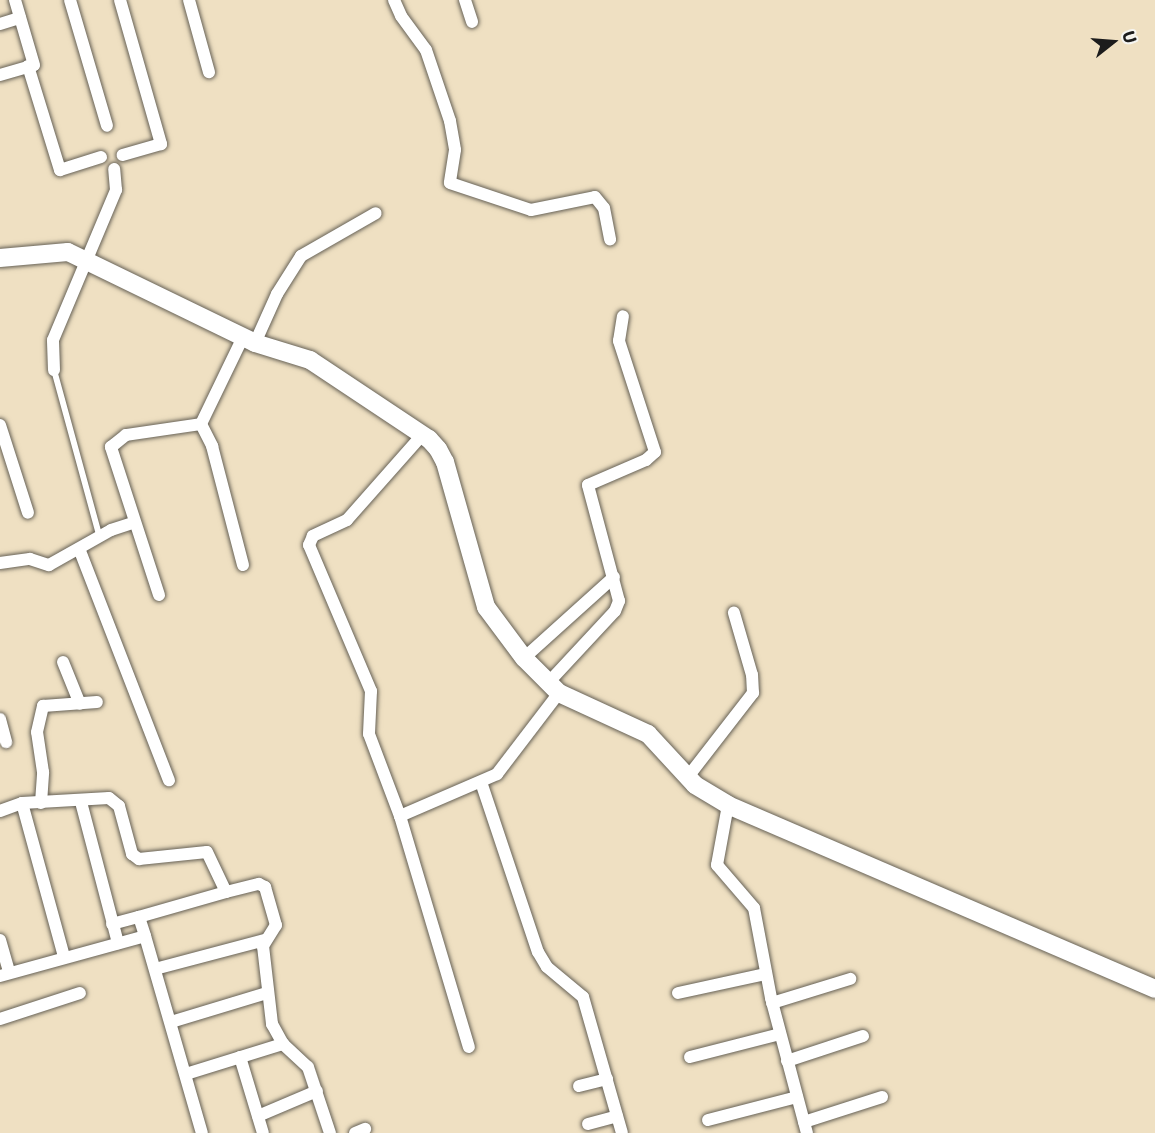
<!DOCTYPE html>
<style>
body{margin:0}
#map{position:relative;width:1155px;height:1133px;overflow:hidden;background:#efe0c2;font-family:"Playpen Sans",sans-serif}
div>[style]{position:absolute}
[style*='--x']{left:calc(var(--x)*1px);top:calc(var(--y)*1px);width:calc(var(--w)*1px);rotate:calc(var(--a)*1deg)}
.roads{filter:drop-shadow(0 0 2px #666156) drop-shadow(0 0 2px #666156)}
.service>*{height:6px;margin:-3px;padding:0 3px;transform-origin:3px;border-radius:3px;background:#fff}
.minor>*{height:12px;margin:-6px;padding:0 6px;transform-origin:6px;border-radius:6px;background:#fff}
.secondary>*{height:18px;margin:-9px;padding:0 9px;transform-origin:9px;border-radius:9px;background:#fff}
span{translate:-50% -50%;white-space:nowrap;text-align:center;line-height:1.15;-webkit-text-stroke:4.5px #f6f6f2;paint-order:stroke}
.north{position:absolute;left:1083px;top:12px;width:60px;height:60px;-webkit-text-stroke:4px #f6f6f2;paint-order:stroke;rotate:73deg;font-size:16px;font-weight:700;line-height:24px;text-align:center;color:#1c1c1c}
.north::after{content:'';display:block;margin:auto;width:21px;height:27px;background:#1c1c1c;clip-path:polygon(50% 0,100% 100%,50% 72%,0 100%)}
</style>
<div id="map">
<div class="roads">
<div class="service">
<div style="--x:54;--y:370;--w:170;--a:74.7"></div>
</div>
<div class="minor">
<div style="--x:70;--y:0;--w:131;--a:73.6"></div>
<div style="--x:120;--y:0;--w:150;--a:74.1"></div>
<div style="--x:161;--y:144;--w:40;--a:164"></div>
<div style="--x:189;--y:0;--w:75;--a:74.5"></div>
<div style="--x:394;--y:0;--w:17;--a:66"></div>
<div style="--x:401;--y:16;--w:42;--a:53.7"></div>
<div style="--x:426;--y:50;--w:75;--a:71.3"></div>
<div style="--x:450;--y:121;--w:29;--a:80"></div>
<div style="--x:455;--y:150;--w:33;--a:99"></div>
<div style="--x:450;--y:183;--w:85;--a:18.4"></div>
<div style="--x:531;--y:210;--w:65;--a:-11.5"></div>
<div style="--x:595;--y:197;--w:14;--a:51"></div>
<div style="--x:604;--y:208;--w:32;--a:79"></div>
<div style="--x:465;--y:0;--w:23;--a:72"></div>
<div style="--x:0;--y:24;--w:21;--a:-17"></div>
<div style="--x:28;--y:66;--w:109;--a:72.9"></div>
<div style="--x:60;--y:170;--w:43;--a:-17.6"></div>
<div style="--x:0;--y:75;--w:35;--a:-16"></div>
<div style="--x:34;--y:65;--w:68;--a:-106.3"></div>
<div style="--x:255;--y:343;--w:54;--a:-65.8"></div>
<div style="--x:277;--y:294;--w:45;--a:-57.7"></div>
<div style="--x:301;--y:256;--w:86;--a:-29.8"></div>
<div style="--x:54;--y:370;--w:30;--a:-92"></div>
<div style="--x:53;--y:340;--w:163;--a:-67.2"></div>
<div style="--x:116;--y:190;--w:21;--a:-95"></div>
<div style="--x:201;--y:424;--w:25;--a:63"></div>
<div style="--x:212;--y:446;--w:123;--a:75.4"></div>
<div style="--x:201;--y:424;--w:97;--a:-64.2"></div>
<div style="--x:0;--y:425;--w:92;--a:72.3"></div>
<div style="--x:423;--y:434;--w:115;--a:131.5"></div>
<div style="--x:347;--y:520;--w:38;--a:155"></div>
<div style="--x:313;--y:536;--w:10;--a:114"></div>
<div style="--x:309;--y:545;--w:159;--a:67"></div>
<div style="--x:371;--y:691;--w:43;--a:92.7"></div>
<div style="--x:369;--y:734;--w:88;--a:69.3"></div>
<div style="--x:400;--y:816;--w:241;--a:73.4"></div>
<div style="--x:80;--y:551;--w:246;--a:68.8"></div>
<div style="--x:0;--y:563;--w:30;--a:-8"></div>
<div style="--x:30;--y:559;--w:20;--a:18"></div>
<div style="--x:49;--y:565;--w:71;--a:-29.4"></div>
<div style="--x:111;--y:530;--w:23;--a:-18"></div>
<div style="--x:159;--y:595;--w:156;--a:-108"></div>
<div style="--x:111;--y:447;--w:19;--a:-39"></div>
<div style="--x:126;--y:435;--w:76;--a:-8.3"></div>
<div style="--x:524;--y:658;--w:121;--a:-42"></div>
<div style="--x:63;--y:662;--w:45;--a:68"></div>
<div style="--x:548;--y:683;--w:98;--a:-47.1"></div>
<div style="--x:615;--y:611;--w:11;--a:-68"></div>
<div style="--x:619;--y:601;--w:120;--a:-105"></div>
<div style="--x:588;--y:485;--w:63;--a:-23.3"></div>
<div style="--x:646;--y:460;--w:12;--a:-42"></div>
<div style="--x:655;--y:452;--w:117;--a:-108"></div>
<div style="--x:619;--y:341;--w:25;--a:-81"></div>
<div style="--x:0;--y:719;--w:24;--a:75"></div>
<div style="--x:687;--y:778;--w:108;--a:-52.2"></div>
<div style="--x:753;--y:693;--w:18;--a:-93"></div>
<div style="--x:752;--y:675;--w:65;--a:-106.2"></div>
<div style="--x:481;--y:782;--w:179;--a:71.5"></div>
<div style="--x:538;--y:952;--w:17;--a:59"></div>
<div style="--x:547;--y:967;--w:47;--a:39.8"></div>
<div style="--x:583;--y:997;--w:141;--a:74"></div>
<div style="--x:81;--y:802;--w:146;--a:75.3"></div>
<div style="--x:22;--y:803;--w:160;--a:74.7"></div>
<div style="--x:41;--y:803;--w:31;--a:-86"></div>
<div style="--x:43;--y:772;--w:40;--a:-98.5"></div>
<div style="--x:37;--y:732;--w:27;--a:-77"></div>
<div style="--x:43;--y:706;--w:54;--a:-4.2"></div>
<div style="--x:728;--y:805;--w:61;--a:100.4"></div>
<div style="--x:717;--y:865;--w:57;--a:49.3"></div>
<div style="--x:754;--y:908;--w:92;--a:79.3"></div>
<div style="--x:771;--y:998;--w:140;--a:75.1"></div>
<div style="--x:0;--y:811;--w:23;--a:-20"></div>
<div style="--x:22;--y:803;--w:87;--a:-3.3"></div>
<div style="--x:109;--y:798;--w:13;--a:39"></div>
<div style="--x:119;--y:806;--w:50;--a:74.8"></div>
<div style="--x:132;--y:854;--w:9;--a:36"></div>
<div style="--x:139;--y:859;--w:68;--a:-5.9"></div>
<div style="--x:207;--y:852;--w:44;--a:64.6"></div>
<div style="--x:226;--y:892;--w:91;--a:164"></div>
<div style="--x:139;--y:917;--w:20;--a:72"></div>
<div style="--x:400;--y:816;--w:106;--a:-23.4"></div>
<div style="--x:497;--y:774;--w:102;--a:-52.6"></div>
<div style="--x:226;--y:892;--w:34;--a:-14"></div>
<div style="--x:259;--y:884;--w:7;--a:27"></div>
<div style="--x:265;--y:887;--w:40;--a:74"></div>
<div style="--x:276;--y:925;--w:25;--a:122"></div>
<div style="--x:263;--y:946;--w:79;--a:83.4"></div>
<div style="--x:272;--y:1024;--w:23;--a:61"></div>
<div style="--x:283;--y:1044;--w:34;--a:43"></div>
<div style="--x:308;--y:1067;--w:70;--a:71.6"></div>
<div style="--x:112;--y:924;--w:28;--a:-15"></div>
<div style="--x:0;--y:940;--w:33;--a:74"></div>
<div style="--x:155;--y:969;--w:114;--a:-14.8"></div>
<div style="--x:0;--y:976;--w:150;--a:-15.4"></div>
<div style="--x:145;--y:936;--w:205;--a:73.9"></div>
<div style="--x:678;--y:993;--w:90;--a:-12.2"></div>
<div style="--x:772;--y:1003;--w:82;--a:-17.1"></div>
<div style="--x:0;--y:1019;--w:84;--a:-18"></div>
<div style="--x:171;--y:1022;--w:100;--a:-16.8"></div>
<div style="--x:240;--y:1057;--w:79;--a:73.2"></div>
<div style="--x:690;--y:1057;--w:93;--a:-14.3"></div>
<div style="--x:787;--y:1061;--w:80;--a:-18.2"></div>
<div style="--x:186;--y:1074;--w:102;--a:-17.2"></div>
<div style="--x:579;--y:1086;--w:29;--a:-14"></div>
<div style="--x:258;--y:1116;--w:64;--a:-23"></div>
<div style="--x:708;--y:1120;--w:92;--a:-14.5"></div>
<div style="--x:804;--y:1122;--w:82;--a:-17.8"></div>
<div style="--x:588;--y:1124;--w:30;--a:-15"></div>
<div style="--x:355;--y:1133;--w:11;--a:-22"></div>
</div>
<div class="secondary">
<div style="--x:0;--y:258;--w:68;--a:-5"></div>
<div style="--x:68;--y:252;--w:208;--a:25.9"></div>
<div style="--x:255;--y:343;--w:58;--a:17.2"></div>
<div style="--x:310;--y:360;--w:143;--a:33.6"></div>
<div style="--x:429;--y:439;--w:13;--a:48"></div>
<div style="--x:438;--y:449;--w:15;--a:62"></div>
<div style="--x:445;--y:462;--w:151;--a:74.2"></div>
<div style="--x:486;--y:607;--w:64;--a:53.3"></div>
<div style="--x:524;--y:658;--w:49;--a:45"></div>
<div style="--x:559;--y:693;--w:98;--a:24.7"></div>
<div style="--x:648;--y:734;--w:69;--a:47.3"></div>
<div style="--x:695;--y:785;--w:39;--a:31"></div>
<div style="--x:728;--y:805;--w:465;--a:23.3"></div>
</div>
</div>
<div class="north">U</div>
</div>
